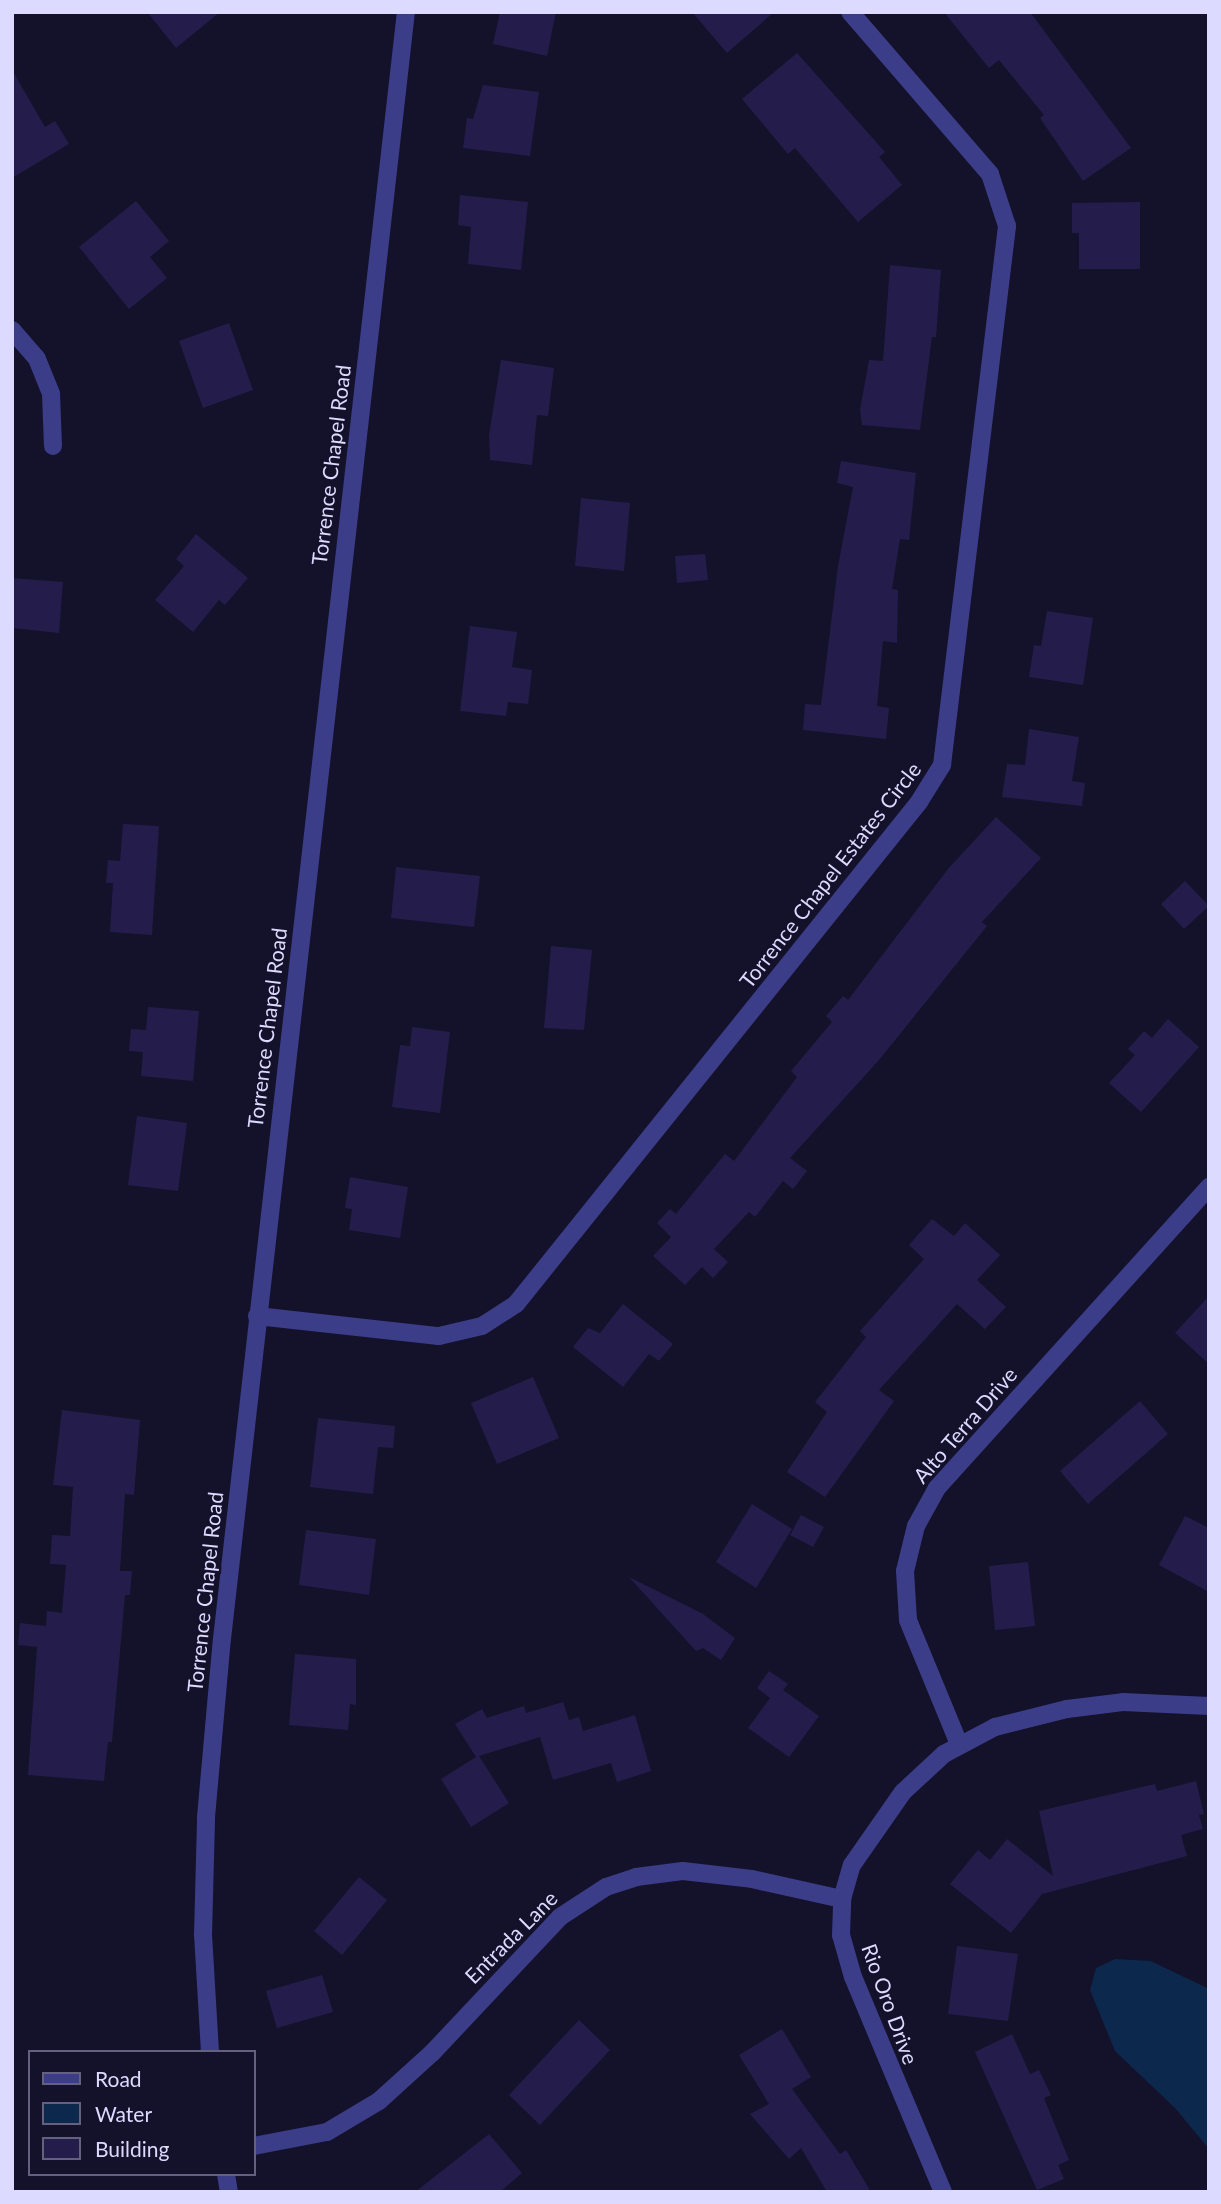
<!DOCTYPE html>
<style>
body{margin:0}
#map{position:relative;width:1221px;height:2204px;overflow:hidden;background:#14112a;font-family:Lato,sans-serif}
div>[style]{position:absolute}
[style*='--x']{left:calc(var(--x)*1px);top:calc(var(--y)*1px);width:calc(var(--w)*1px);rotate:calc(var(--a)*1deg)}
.water>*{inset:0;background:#0d284d}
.building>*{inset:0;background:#241d4b}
.minor>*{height:18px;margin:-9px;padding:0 9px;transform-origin:9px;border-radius:9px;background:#3c3d88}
.tertiary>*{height:18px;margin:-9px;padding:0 9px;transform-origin:9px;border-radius:9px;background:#3c3d88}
span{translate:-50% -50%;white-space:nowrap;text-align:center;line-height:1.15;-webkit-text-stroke:5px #14112a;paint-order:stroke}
.street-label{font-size:21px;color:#dcdaff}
.frame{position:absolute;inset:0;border:14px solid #dcdaff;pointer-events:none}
.legend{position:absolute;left:28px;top:2050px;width:228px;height:126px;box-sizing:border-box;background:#14112a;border:2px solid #64617f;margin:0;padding:9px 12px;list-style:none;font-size:21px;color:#dcdaff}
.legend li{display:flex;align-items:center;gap:14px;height:35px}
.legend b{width:35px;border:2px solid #64617f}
</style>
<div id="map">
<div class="water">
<div style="clip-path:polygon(1115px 1959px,1151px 1961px,1209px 1989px,1209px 2149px,1176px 2109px,1115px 2051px,1090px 1990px,1096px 1968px)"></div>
</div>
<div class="building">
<div style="clip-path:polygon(147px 12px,220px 12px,176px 48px)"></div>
<div style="clip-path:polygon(500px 12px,556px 12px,547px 56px,493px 44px)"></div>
<div style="clip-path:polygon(692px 12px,774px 12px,727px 53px)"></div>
<div style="clip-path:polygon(944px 12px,1030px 12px,1131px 148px,1083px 181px,1040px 118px,1044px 115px,999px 60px,989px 68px)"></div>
<div style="clip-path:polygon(797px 53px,885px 152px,879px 157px,902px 185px,858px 222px,795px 148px,788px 154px,742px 99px)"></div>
<div style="clip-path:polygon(12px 70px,45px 127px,55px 121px,69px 144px,12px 178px)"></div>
<div style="clip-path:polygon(483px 85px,539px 92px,530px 156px,463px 148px,467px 118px,473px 119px)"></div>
<div style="clip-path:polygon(460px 195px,528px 202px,521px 270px,468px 264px,471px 227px,458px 225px)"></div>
<div style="clip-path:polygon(136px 201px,169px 241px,150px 257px,167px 278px,129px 309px,79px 247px)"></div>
<div style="clip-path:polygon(1140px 202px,1140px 269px,1079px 269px,1079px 233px,1072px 233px,1072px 203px)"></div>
<div style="clip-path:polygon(890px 265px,941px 270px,936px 337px,932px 337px,920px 430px,862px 425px,860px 410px,869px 360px,883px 361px)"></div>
<div style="clip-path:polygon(229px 323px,253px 390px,203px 408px,179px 341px)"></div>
<div style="clip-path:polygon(501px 360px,554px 368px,548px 416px,537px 415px,532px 465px,490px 460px,489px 435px)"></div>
<div style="clip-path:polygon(841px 461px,916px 473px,909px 540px,900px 539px,892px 589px,898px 590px,897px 643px,883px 641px,877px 706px,889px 708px,886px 739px,803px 730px,805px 704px,821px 705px,838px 566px,853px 487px,837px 483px)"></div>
<div style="clip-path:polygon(581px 498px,630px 503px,624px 571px,575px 566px)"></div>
<div style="clip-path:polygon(196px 534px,248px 578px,225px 605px,219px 600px,193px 632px,155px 600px,184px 566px,176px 559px)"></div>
<div style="clip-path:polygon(705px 554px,708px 580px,677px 583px,675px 556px)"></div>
<div style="clip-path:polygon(12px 578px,63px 582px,59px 633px,12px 628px)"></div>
<div style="clip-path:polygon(1047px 611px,1093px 618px,1083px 685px,1029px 677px,1034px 645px,1041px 646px)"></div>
<div style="clip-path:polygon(470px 626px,517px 632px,512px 667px,532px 670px,528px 704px,508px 702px,506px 716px,460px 711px)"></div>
<div style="clip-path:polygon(1029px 729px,1079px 737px,1072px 781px,1085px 783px,1082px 806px,1002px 797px,1007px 764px,1025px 765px)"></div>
<div style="clip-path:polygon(996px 817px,1041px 858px,982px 922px,987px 926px,879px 1060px,790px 1158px,807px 1171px,793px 1189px,783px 1181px,755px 1217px,749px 1212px,714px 1249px,728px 1262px,713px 1278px,702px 1267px,685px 1285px,653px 1256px,671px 1237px,657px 1223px,670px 1209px,676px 1214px,725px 1154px,734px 1161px,797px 1077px,791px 1071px,832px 1022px,826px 1016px,843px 996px,848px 1000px,948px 869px)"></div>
<div style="clip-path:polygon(123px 824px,159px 826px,152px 935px,110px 932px,113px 883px,106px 883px,108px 860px,120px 861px)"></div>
<div style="clip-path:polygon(396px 867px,480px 876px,474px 927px,391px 918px)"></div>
<div style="clip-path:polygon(1185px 881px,1209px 906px,1184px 929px,1161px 904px)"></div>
<div style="clip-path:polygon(551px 946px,592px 950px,584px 1030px,544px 1028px)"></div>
<div style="clip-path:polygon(148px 1007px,199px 1011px,193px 1081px,141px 1076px,143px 1052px,129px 1051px,131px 1029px,146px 1030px)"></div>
<div style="clip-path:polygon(1168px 1019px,1199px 1047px,1141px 1112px,1109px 1083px,1135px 1055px,1128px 1049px,1144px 1031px,1152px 1038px)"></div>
<div style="clip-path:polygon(412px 1027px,450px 1032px,440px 1113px,392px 1107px,400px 1045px,410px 1046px)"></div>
<div style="clip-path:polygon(137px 1116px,187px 1123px,178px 1191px,128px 1185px)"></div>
<div style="clip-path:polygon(350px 1177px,408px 1187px,400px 1238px,349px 1230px,352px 1209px,345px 1208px)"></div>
<div style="clip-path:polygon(932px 1219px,954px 1236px,965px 1223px,1000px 1255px,977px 1280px,1006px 1307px,985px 1329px,957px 1304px,879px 1390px,894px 1401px,825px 1497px,787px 1472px,827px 1412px,815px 1402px,866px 1337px,860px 1331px,924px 1259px,909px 1245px)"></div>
<div style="clip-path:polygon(1209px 1296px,1209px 1364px,1175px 1333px)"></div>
<div style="clip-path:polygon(623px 1304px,673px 1344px,659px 1361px,649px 1354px,623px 1387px,573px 1347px,588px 1328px,600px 1333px)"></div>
<div style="clip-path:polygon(533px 1377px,559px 1438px,497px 1464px,471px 1403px)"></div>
<div style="clip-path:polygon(1140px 1401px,1168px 1434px,1088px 1504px,1060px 1471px)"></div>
<div style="clip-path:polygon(62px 1410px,140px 1420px,134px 1495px,125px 1494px,120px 1571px,132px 1571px,130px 1595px,125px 1595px,112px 1742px,108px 1742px,104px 1781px,28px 1775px,37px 1647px,18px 1645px,20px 1623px,46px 1626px,47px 1611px,62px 1613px,66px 1565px,50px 1564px,52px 1535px,70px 1536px,73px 1487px,53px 1485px)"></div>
<div style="clip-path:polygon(318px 1418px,395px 1426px,393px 1448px,378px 1447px,373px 1494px,310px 1487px)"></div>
<div style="clip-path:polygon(752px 1504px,792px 1529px,756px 1588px,716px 1562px)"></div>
<div style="clip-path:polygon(801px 1515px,824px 1527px,813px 1547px,790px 1535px)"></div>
<div style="clip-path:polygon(1185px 1516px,1209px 1528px,1209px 1592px,1159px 1565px)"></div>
<div style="clip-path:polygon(306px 1530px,376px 1539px,369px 1595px,299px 1585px)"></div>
<div style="clip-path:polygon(1028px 1562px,1035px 1626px,995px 1630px,989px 1566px)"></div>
<div style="clip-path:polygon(629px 1577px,703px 1614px,735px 1638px,721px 1660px,703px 1648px,696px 1651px)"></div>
<div style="clip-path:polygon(295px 1654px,356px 1659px,356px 1705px,350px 1704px,348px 1730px,289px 1725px)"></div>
<div style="clip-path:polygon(769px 1671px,788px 1684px,783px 1690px,819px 1716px,789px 1757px,748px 1728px,770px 1698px,757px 1688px)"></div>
<div style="clip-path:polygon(563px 1702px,569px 1720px,579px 1717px,583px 1731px,635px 1715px,651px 1771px,617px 1782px,611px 1763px,553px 1780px,540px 1737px,479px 1756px,509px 1803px,471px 1827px,441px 1779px,476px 1757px,455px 1724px,482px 1709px,487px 1718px,524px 1706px,526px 1713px)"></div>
<div style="clip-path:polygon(1196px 1781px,1204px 1814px,1199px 1815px,1203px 1829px,1181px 1835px,1187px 1856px,1042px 1894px,1011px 1933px,950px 1884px,978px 1850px,990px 1860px,1007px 1839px,1053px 1876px,1039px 1811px,1155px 1784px,1157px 1791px)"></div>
<div style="clip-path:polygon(359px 1877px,387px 1900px,342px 1955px,314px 1931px)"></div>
<div style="clip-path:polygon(957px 1946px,1018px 1954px,1008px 2021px,948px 2014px)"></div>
<div style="clip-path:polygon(322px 1975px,333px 2012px,277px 2028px,266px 1991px)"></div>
<div style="clip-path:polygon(579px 2020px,610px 2050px,540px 2125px,509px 2095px)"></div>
<div style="clip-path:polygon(782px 2029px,811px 2077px,792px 2089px,840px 2154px,846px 2150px,871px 2192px,827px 2192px,801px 2148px,789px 2159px,750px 2114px,769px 2104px,739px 2055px)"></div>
<div style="clip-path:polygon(1012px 2034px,1030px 2074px,1039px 2070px,1051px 2095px,1044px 2098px,1069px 2160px,1058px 2165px,1064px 2179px,1037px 2190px,975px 2052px)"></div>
<div style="clip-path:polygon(489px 2134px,522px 2173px,500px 2192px,415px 2192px)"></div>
</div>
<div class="minor">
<div style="--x:12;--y:330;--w:38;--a:49"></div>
<div style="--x:37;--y:359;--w:38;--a:68"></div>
<div style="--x:51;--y:394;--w:52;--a:87.8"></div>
<div style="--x:257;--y:1316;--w:183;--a:6.3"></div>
<div style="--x:439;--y:1336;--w:44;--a:-13.1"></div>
<div style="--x:482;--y:1326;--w:40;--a:-32.9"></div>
<div style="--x:516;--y:1304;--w:644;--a:-51.24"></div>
<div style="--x:919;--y:802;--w:44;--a:-58.1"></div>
<div style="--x:942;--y:765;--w:543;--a:-83.12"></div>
<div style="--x:1007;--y:226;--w:55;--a:-108.1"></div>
<div style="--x:990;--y:174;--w:214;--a:-130.8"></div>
<div style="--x:959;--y:1744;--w:134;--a:-112.4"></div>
<div style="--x:908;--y:1620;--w:49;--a:-93.5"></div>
<div style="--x:905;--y:1571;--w:46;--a:-76.3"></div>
<div style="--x:916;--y:1526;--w:43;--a:-61.1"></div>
<div style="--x:937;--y:1488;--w:406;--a:-47.9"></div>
<div style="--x:254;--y:2146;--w:74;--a:-10.9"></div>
<div style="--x:327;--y:2132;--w:61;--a:-30.8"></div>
<div style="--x:379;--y:2101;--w:72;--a:-42.2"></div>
<div style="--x:432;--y:2053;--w:187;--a:-46.7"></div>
<div style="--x:560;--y:1917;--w:55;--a:-33.1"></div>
<div style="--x:606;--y:1887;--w:32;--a:-18"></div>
<div style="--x:636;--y:1877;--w:47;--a:-7.3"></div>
<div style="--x:683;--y:1871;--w:69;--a:6.6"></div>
<div style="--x:752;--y:1879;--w:92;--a:12.5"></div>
<div style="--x:943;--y:2192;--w:233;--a:-112.7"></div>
<div style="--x:853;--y:1977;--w:44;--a:-105.9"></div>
<div style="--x:841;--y:1935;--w:36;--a:-88"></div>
<div style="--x:842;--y:1899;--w:35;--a:-74"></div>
<div style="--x:852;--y:1865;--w:89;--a:-55.1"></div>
<div style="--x:903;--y:1792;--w:56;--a:-42.8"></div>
<div style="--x:944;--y:1754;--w:58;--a:-27.9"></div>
<div style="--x:995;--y:1727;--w:74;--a:-14"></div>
<div style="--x:1067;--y:1709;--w:56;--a:-7.1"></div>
<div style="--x:1123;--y:1702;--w:86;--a:2.7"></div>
</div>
<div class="tertiary">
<div style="--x:210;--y:2052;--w:117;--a:-93.4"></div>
<div style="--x:203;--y:1935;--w:118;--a:-88.5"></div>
<div style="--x:206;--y:1817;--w:179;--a:-84.9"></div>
<div style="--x:222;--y:1639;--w:1637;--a:-83.55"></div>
<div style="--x:226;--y:2174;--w:18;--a:81"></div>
</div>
<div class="street-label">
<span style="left:331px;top:465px;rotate:-83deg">Torrence Chapel Road</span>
<span style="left:830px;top:875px;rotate:-52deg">Torrence Chapel Estates Circle</span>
<span style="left:267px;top:1028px;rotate:-83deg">Torrence Chapel Road</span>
<span style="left:965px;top:1425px;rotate:-49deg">Alto Terra Drive</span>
<span style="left:205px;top:1592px;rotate:-84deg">Torrence Chapel Road</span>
<span style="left:511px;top:1937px;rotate:-45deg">Entrada Lane</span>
<span style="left:890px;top:2004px;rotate:70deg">Rio Oro Drive</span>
</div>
<div class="frame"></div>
<ul class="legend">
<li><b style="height:9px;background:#3c3d88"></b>Road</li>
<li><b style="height:19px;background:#0d284d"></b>Water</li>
<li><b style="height:19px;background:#241d4b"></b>Building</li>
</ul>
</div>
